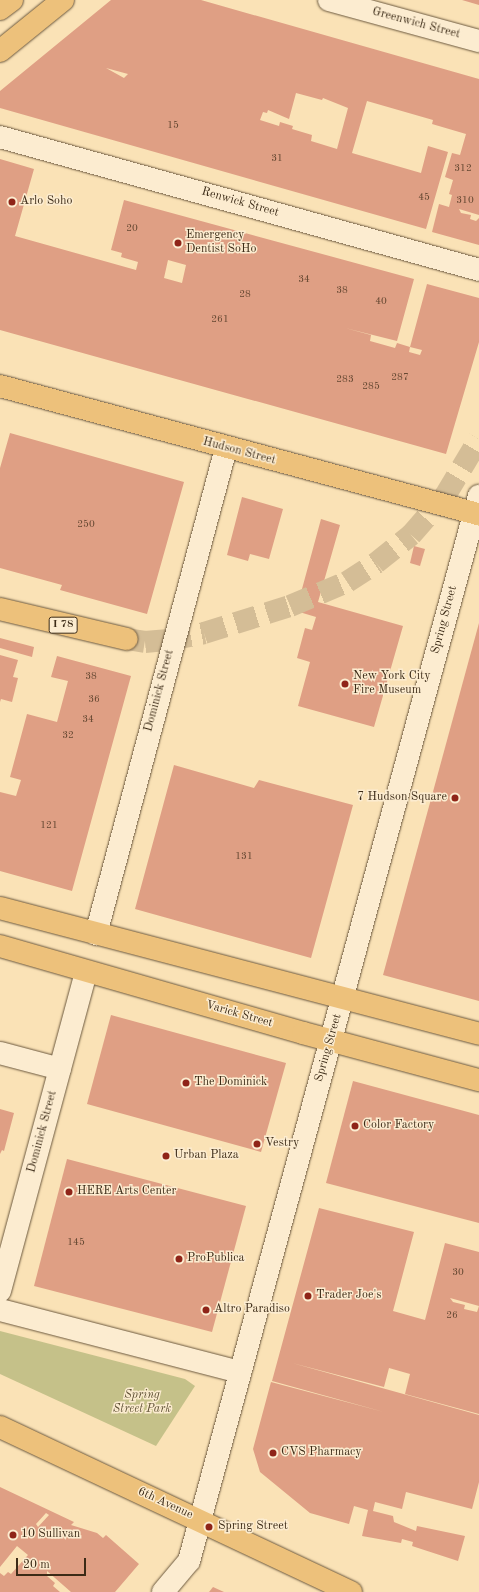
<!DOCTYPE html>
<style>
body{margin:0}
#map{position:relative;width:479px;height:1592px;overflow:hidden;background:#fae2b6;font-family:"Old Standard TT",serif}
div>[style]{position:absolute}
[style*='--x']{left:calc(var(--x)*1px);top:calc(var(--y)*1px);width:calc(var(--w)*1px);rotate:calc(var(--a)*1deg)}
.green>*{inset:0;background:#c5c189}
.building>*{inset:0;background:#df9f84}
.highway-tunnel>*{height:22px;margin-top:-11px;transform-origin:0;background:repeating-linear-gradient(90deg,#d4bd96 0 22px,transparent 0 33px)}
.roads{filter:drop-shadow(0 0 1px #6c593f) drop-shadow(0 0 1px #6c593f)}
.minor>*{height:22px;margin:-11px;padding:0 11px;transform-origin:11px;border-radius:11px;background:#fcecd0}
.major>*{height:22px;margin:-11px;padding:0 11px;transform-origin:11px;border-radius:11px;background:#edc17b}
.highway>*{height:22px;margin:-11px;padding:0 11px;transform-origin:11px;border-radius:11px;background:#edc17b}
.dots>*{width:11px;height:11px;translate:-50% -50%;box-sizing:border-box;border:2px solid #fcecd0;border-radius:50%}
span{translate:-50% -50%;white-space:nowrap;text-align:center;line-height:1.15;-webkit-text-stroke:3px #fcecd0;paint-order:stroke}
.number-label{font-size:10px;color:#654832}
.number-label span{-webkit-text-stroke-width:0}
.shield-label span{padding:1px 3px;background:#fcecd0;border:1px solid;border-radius:3px;-webkit-text-stroke-width:0}
.shield-label{font-size:11px;color:#3c2b17;font-weight:700}
.street-label{font-size:12px;color:#3c2b17}
.poi-label{font-size:12px;color:#3c2b17}
.left{translate:0 -50%;text-align:left}
.right{translate:-100% -50%;text-align:right}
.park-label{font-size:12px;color:#5e5034;font-style:italic}
.scale{position:absolute;left:16px;top:1558px;width:70px;height:18px;box-sizing:border-box;border:2px solid #3c2b17;border-top:0;padding-left:5px;font-size:12px;line-height:14px;white-space:nowrap;color:#3c2b17;-webkit-text-stroke:3px #fcecd0;paint-order:stroke}
</style>
<div id="map">
<div class="green">
<div style="clip-path:polygon(0 1331px,185px 1379px,195px 1386px,156px 1446px,0 1374px)"></div>
</div>
<div class="building">
<div style="clip-path:polygon(evenodd,111px 0,201px 0,479px 79px,479px 215px,459px 209px,461px 213px,471px 215px,470px 219px,476px 221px,479px 218px,479px 245px,432px 232px,439px 204px,449px 207px,452px 195px,449px 194px,453px 180px,445px 177px,452px 153px,460px 155px,466px 134px,432px 124px,433px 120px,367px 101px,352px 153px,421px 173px,428px 146px,448px 152px,426px 229px,0 108px,0 91px,111px 0,106px 68px,128px 74px,124px 78px,106px 68px,111px 0,296px 93px,322px 100px,323px 98px,348px 108px,337px 149px,311px 141px,312px 135px,292px 129px,293px 126px,280px 122px,279px 126px,260px 120px,263px 112px,267px 113px,268px 110px,289px 119px,296px 93px)"></div>
<div style="clip-path:polygon(462px 0,479px 0,479px 5px)"></div>
<div style="clip-path:polygon(evenodd,0 159px,34px 169px,15px 236px,136px 270px,138px 262px,121px 257px,122px 253px,111px 250px,124px 200px,414px 279px,397px 341px,345px 328px,371px 335px,370px 341px,395px 348px,397px 343px,410px 347px,409px 352px,420px 355px,422px 350px,410px 347px,427px 284px,479px 298px,479px 342px,446px 454px,0 330px,0 159px,168px 260px,186px 265px,182px 283px,164px 278px,168px 260px)"></div>
<div style="clip-path:polygon(10px 433px,184px 482px,147px 614px,60px 590px,62px 585px,0 568px,0 468px)"></div>
<div style="clip-path:polygon(242px 497px,283px 509px,269px 559px,250px 554px,248px 561px,227px 555px)"></div>
<div style="clip-path:polygon(321px 519px,340px 525px,318px 602px,403px 626px,374px 727px,298px 706px,310px 662px,297px 658px,305px 628px,312px 630px,316px 617px,296px 611px)"></div>
<div style="clip-path:polygon(414px 546px,425px 549px,420px 566px,410px 563px)"></div>
<div style="clip-path:polygon(479px 623px,479px 1001px,383px 975px)"></div>
<div style="clip-path:polygon(0 638px,34px 647px,32px 657px,0 648px)"></div>
<div style="clip-path:polygon(0 655px,18px 660px,13px 677px,18px 678px,12px 702px,1px 699px,0 702px)"></div>
<div style="clip-path:polygon(57px 656px,131px 676px,72px 891px,0 871px,0 792px,16px 796px,21px 780px,10px 777px,27px 714px,57px 722px,68px 681px,51px 677px)"></div>
<div style="clip-path:polygon(174px 765px,254px 788px,259px 780px,353px 805px,311px 958px,135px 909px)"></div>
<div style="clip-path:polygon(111px 1015px,286px 1063px,261px 1152px,87px 1104px)"></div>
<div style="clip-path:polygon(353px 1081px,479px 1115px,479px 1223px,326px 1183px)"></div>
<div style="clip-path:polygon(0 1109px,14px 1113px,4px 1151px,2px 1150px,0 1154px)"></div>
<div style="clip-path:polygon(67px 1159px,246px 1206px,212px 1332px,34px 1286px)"></div>
<div style="clip-path:polygon(319px 1208px,414px 1232px,393px 1311px,425px 1320px,445px 1243px,479px 1252px,479px 1306px,450px 1298px,453px 1302px,465px 1305px,464px 1309px,477px 1312px,479px 1306px,479px 1414px,405px 1394px,410px 1374px,389px 1368px,384px 1387px,292px 1363px,479px 1415px,479px 1482px,472px 1509px,406px 1492px,402px 1509px,375px 1502px,373px 1511px,393px 1516px,394px 1522px,416px 1531px,417px 1526px,465px 1536px,458px 1561px,412px 1546px,413px 1542px,402px 1539px,401px 1543px,362px 1536px,368px 1510px,354px 1506px,349px 1524px,310px 1513px,260px 1472px,253px 1449px,271px 1382px,384px 1412px,272px 1381px)"></div>
<div style="clip-path:polygon(evenodd,0 1487px,74px 1522px,71px 1525px,97px 1533px,103px 1538px,106px 1535px,139px 1564px,115px 1592px,71px 1592px,47px 1571px,47px 1576px,55px 1583px,53px 1586px,60px 1592px,0 1592px,0 1573px,4px 1576px,8px 1572px,11px 1574px,28px 1555px,17px 1546px,0 1567px,0 1487px,46px 1513px,49px 1515px,38px 1527px,36px 1524px,46px 1513px)"></div>
<div style="clip-path:polygon(213px 1587px,224px 1592px,209px 1592px)"></div>
</div>
<div class="highway-tunnel">
<div style="--x:127;--y:639;--w:18;--a:9"></div>
<div style="--x:145;--y:642;--w:24;--a:-5"></div>
<div style="--x:169;--y:640;--w:36;--a:-11"></div>
<div style="--x:204;--y:633;--w:90;--a:-17.4"></div>
<div style="--x:290;--y:606;--w:62;--a:-22.8"></div>
<div style="--x:347;--y:582;--w:35;--a:-33"></div>
<div style="--x:376;--y:563;--w:45;--a:-38.7"></div>
<div style="--x:411;--y:535;--w:52;--a:-48.9"></div>
<div style="--x:445;--y:496;--w:66;--a:-59.2"></div>
</div>
<div class="roads">
<div class="minor">
<div style="--x:329;--y:0;--w:156;--a:15.3"></div>
<div style="--x:0;--y:137;--w:497;--a:15.5"></div>
<div style="--x:96;--y:934;--w:503;--a:-75.02"></div>
<div style="--x:0;--y:1053;--w:62;--a:14.9"></div>
<div style="--x:0;--y:1291;--w:329;--a:-74.9"></div>
<div style="--x:0;--y:1310;--w:248;--a:14.5"></div>
<div style="--x:163;--y:1592;--w:40;--a:-50"></div>
<div style="--x:189;--y:1561;--w:1104;--a:-74.77"></div>
</div>
<div class="major">
<div style="--x:0;--y:51;--w:81;--a:-39"></div>
<div style="--x:0;--y:386;--w:496;--a:15"></div>
<div style="--x:0;--y:908;--w:495;--a:14.7"></div>
<div style="--x:0;--y:946;--w:315;--a:16"></div>
<div style="--x:303;--y:1033;--w:182;--a:15"></div>
<div style="--x:0;--y:1427;--w:388;--a:25.2"></div>
</div>
<div class="highway">
<div style="--x:0;--y:9;--w:15;--a:-37"></div>
<div style="--x:0;--y:609;--w:130;--a:13.3"></div>
</div>
</div>
<div class="dots">
<div style="left:12px;top:202px;background:#8f2418"></div>
<div style="left:178px;top:243px;background:#8f2418"></div>
<div style="left:345px;top:684px;background:#8f2418"></div>
<div style="left:455px;top:798px;background:#8f2418"></div>
<div style="left:186px;top:1083px;background:#8f2418"></div>
<div style="left:355px;top:1126px;background:#8f2418"></div>
<div style="left:257px;top:1144px;background:#8f2418"></div>
<div style="left:166px;top:1156px;background:#8f2418"></div>
<div style="left:69px;top:1192px;background:#8f2418"></div>
<div style="left:179px;top:1259px;background:#8f2418"></div>
<div style="left:308px;top:1296px;background:#8f2418"></div>
<div style="left:206px;top:1310px;background:#8f2418"></div>
<div style="left:273px;top:1453px;background:#8f2418"></div>
<div style="left:209px;top:1527px;background:#8f2418"></div>
<div style="left:13px;top:1535px;background:#8f2418"></div>
</div>
<div class="number-label">
<span style="left:173px;top:126px">15</span>
<span style="left:277px;top:159px">31</span>
<span style="left:463px;top:169px">312</span>
<span style="left:424px;top:198px">45</span>
<span style="left:465px;top:201px">310</span>
<span style="left:132px;top:229px">20</span>
<span style="left:304px;top:280px">34</span>
<span style="left:342px;top:291px">38</span>
<span style="left:245px;top:295px">28</span>
<span style="left:381px;top:302px">40</span>
<span style="left:220px;top:320px">261</span>
<span style="left:400px;top:378px">287</span>
<span style="left:345px;top:380px">283</span>
<span style="left:371px;top:387px">285</span>
<span style="left:86px;top:525px">250</span>
<span style="left:91px;top:677px">38</span>
<span style="left:94px;top:700px">36</span>
<span style="left:88px;top:720px">34</span>
<span style="left:68px;top:736px">32</span>
<span style="left:49px;top:826px">121</span>
<span style="left:244px;top:857px">131</span>
<span style="left:76px;top:1243px">145</span>
<span style="left:458px;top:1273px">30</span>
<span style="left:452px;top:1316px">26</span>
</div>
<div class="shield-label">
<span style="left:63px;top:625px">I 78</span>
</div>
<div class="street-label">
<span style="left:416px;top:24px;rotate:15deg">Greenwich Street</span>
<span style="left:240px;top:203px;rotate:16deg">Renwick Street</span>
<span style="left:239px;top:452px;rotate:15deg">Hudson Street</span>
<span style="left:445px;top:620px;rotate:-75deg">Spring Street</span>
<span style="left:160px;top:691px;rotate:-75deg">Dominick Street</span>
<span style="left:239px;top:1015px;rotate:16deg">Varick Street</span>
<span style="left:329px;top:1048px;rotate:-74deg">Spring Street</span>
<span style="left:43px;top:1132px;rotate:-75deg">Dominick Street</span>
<span style="left:165px;top:1504px;rotate:25deg">6th Avenue</span>
</div>
<div class="poi-label">
<span class="left" style="left:20px;top:202px">Arlo Soho</span>
<span class="left" style="left:186px;top:243px">Emergency<br>Dentist SoHo</span>
<span class="left" style="left:353px;top:684px">New York City<br>Fire Museum</span>
<span class="right" style="left:447px;top:798px">7 Hudson Square</span>
<span class="left" style="left:194px;top:1083px">The Dominick</span>
<span class="left" style="left:363px;top:1126px">Color Factory</span>
<span class="left" style="left:265px;top:1144px">Vestry</span>
<span class="left" style="left:174px;top:1156px">Urban Plaza</span>
<span class="left" style="left:77px;top:1192px">HERE Arts Center</span>
<span class="left" style="left:187px;top:1259px">ProPublica</span>
<span class="left" style="left:316px;top:1296px">Trader Joe's</span>
<span class="left" style="left:214px;top:1310px">Altro Paradiso</span>
<span class="left" style="left:281px;top:1453px">CVS Pharmacy</span>
<span class="left" style="left:218px;top:1527px">Spring Street</span>
<span class="left" style="left:21px;top:1535px">10 Sullivan</span>
</div>
<div class="park-label">
<span style="left:142px;top:1403px">Spring<br>Street Park</span>
</div>
<div class="scale">20 m</div>
</div>
